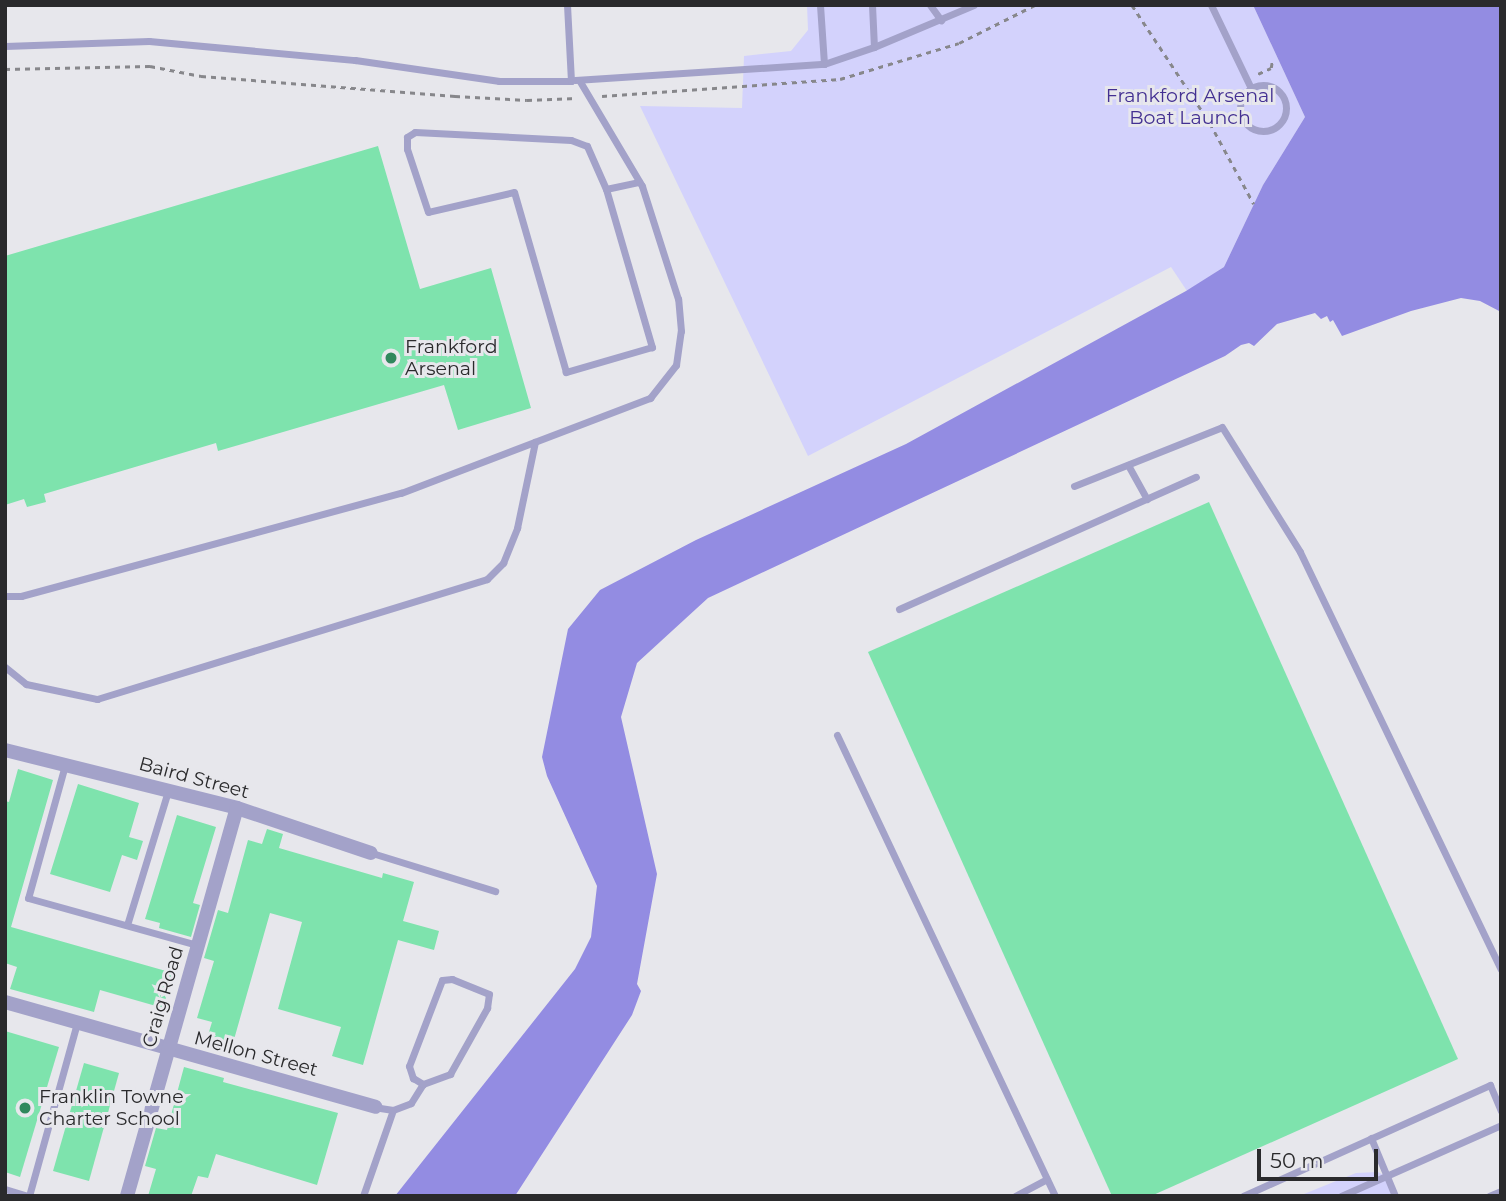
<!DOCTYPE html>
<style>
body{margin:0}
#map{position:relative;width:1506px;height:1201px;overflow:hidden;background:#e7e7ec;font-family:Montserrat,sans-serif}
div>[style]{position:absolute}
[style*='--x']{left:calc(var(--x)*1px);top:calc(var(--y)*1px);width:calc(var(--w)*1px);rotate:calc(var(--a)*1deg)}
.green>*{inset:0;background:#d3d2fc}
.water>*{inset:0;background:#938ce2}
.building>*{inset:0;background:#7ee3ad}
.path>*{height:2.5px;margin-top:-1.25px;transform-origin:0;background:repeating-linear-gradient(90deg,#87878b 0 5px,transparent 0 10px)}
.service>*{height:7px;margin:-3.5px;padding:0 3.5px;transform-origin:3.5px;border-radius:3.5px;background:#a3a2c9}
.service>.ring{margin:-3.5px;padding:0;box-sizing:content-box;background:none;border:7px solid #a3a2c9;border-radius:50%}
.minor>*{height:14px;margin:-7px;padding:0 7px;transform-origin:7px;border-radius:7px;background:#a3a2c9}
.dots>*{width:19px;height:19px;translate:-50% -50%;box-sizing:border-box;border:4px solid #e7e7ec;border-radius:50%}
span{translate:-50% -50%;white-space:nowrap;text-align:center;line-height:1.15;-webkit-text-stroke:6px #e7e7ec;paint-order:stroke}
.park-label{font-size:19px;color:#433092}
.poi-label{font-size:19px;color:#2a2a2c}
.left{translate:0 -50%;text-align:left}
.street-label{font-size:19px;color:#2a2a2c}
.frame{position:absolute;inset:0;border:7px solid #2a2a2c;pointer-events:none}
.scale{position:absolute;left:1257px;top:1149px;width:121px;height:32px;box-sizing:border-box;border:4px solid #2a2a2c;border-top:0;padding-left:9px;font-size:21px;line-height:24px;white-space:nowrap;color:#2a2a2c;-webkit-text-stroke:5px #e7e7ec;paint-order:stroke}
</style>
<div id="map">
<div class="green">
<div style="clip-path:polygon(807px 5px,1253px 5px,1305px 117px,1263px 185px,1224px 267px,1187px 291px,1171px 267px,808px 456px,640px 106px,742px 108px,744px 56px,791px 51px,808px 30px)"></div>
<div style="clip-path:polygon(1378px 1172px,1391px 1179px,1397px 1196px,1299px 1196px,1356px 1173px)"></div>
</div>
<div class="water">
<div style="clip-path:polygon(1253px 5px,1501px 5px,1501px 312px,1480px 301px,1461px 298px,1411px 311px,1342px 336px,1333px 320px,1330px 322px,1327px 316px,1321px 319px,1315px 313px,1277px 324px,1254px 346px,1249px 343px,1241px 345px,1225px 356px,708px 598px,637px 663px,621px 717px,657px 874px,637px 984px,641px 991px,632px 1015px,515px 1196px,395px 1196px,575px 969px,591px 937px,597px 886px,547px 776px,542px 757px,568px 629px,600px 590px,696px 540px,906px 444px,1186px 291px,1224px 267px,1263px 185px,1305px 117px)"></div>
</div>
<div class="building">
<div style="clip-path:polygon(378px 146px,420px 289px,491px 268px,531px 408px,458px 430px,444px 385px,218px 451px,216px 443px,44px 494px,46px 502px,27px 507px,24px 499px,5px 505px,5px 256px)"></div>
<div style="clip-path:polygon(1209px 502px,1458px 1059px,1151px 1196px,1112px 1196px,868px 652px)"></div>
<div style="clip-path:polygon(18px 769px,53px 780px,11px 927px,173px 973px,163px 1008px,100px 990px,94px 1012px,10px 989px,17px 967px,5px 963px,5px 801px,9px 802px)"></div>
<div style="clip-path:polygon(78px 784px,139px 803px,129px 837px,143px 841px,137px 860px,122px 855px,110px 892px,50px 874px)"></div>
<div style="clip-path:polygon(177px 815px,216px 827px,193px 903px,200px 905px,191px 937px,159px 928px,160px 923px,145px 919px)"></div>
<div style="clip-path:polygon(267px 829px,283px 834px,279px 848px,382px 878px,383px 873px,414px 882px,403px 921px,439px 931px,434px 950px,398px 940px,363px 1065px,332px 1056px,341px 1027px,278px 1009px,302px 922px,270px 913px,233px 1043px,208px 1035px,212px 1022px,197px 1018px,214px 961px,204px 958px,218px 910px,228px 913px,248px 840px,262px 844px)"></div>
<div style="clip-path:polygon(5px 1031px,59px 1047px,20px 1177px,5px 1172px)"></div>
<div style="clip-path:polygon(84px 1063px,119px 1073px,89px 1181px,53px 1171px)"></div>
<div style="clip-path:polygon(184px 1067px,224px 1078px,223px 1082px,338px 1113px,317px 1185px,216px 1154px,208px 1178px,198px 1176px,191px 1196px,148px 1196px,156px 1169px,145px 1166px,156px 1128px,167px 1130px)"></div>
</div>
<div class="path">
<div style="--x:1132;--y:5;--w:141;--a:56.5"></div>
<div style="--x:1210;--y:123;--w:92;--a:61.5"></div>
<div style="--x:5;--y:69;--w:145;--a:-1.2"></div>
<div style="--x:150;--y:66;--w:52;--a:11.1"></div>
<div style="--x:201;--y:76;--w:255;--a:4.5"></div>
<div style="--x:455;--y:96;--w:72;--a:3.2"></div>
<div style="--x:527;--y:100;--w:50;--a:-2.3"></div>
<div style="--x:1258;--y:74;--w:14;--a:-25"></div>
<div style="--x:1271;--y:68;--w:6;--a:-81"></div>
<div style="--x:602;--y:96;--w:239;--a:-4.1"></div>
<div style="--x:840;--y:79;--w:124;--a:-16.8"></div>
<div style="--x:959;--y:43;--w:85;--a:-26.6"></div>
</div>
<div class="service">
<div style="--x:820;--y:5;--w:59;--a:86.1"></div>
<div style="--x:872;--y:5;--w:42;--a:87.3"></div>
<div style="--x:930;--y:5;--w:19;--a:54"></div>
<div style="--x:1211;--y:5;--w:92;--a:64.3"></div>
<div style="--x:5;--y:46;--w:144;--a:-2"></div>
<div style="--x:149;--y:41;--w:207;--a:5.3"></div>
<div style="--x:355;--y:60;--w:146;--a:8.3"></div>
<div style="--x:499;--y:81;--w:72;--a:0"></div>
<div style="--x:571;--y:81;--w:76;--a:-93"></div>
<div style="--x:575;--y:80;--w:250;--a:-3.7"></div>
<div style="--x:824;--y:64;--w:53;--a:-18.8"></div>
<div style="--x:874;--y:47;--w:108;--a:-22.8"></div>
<div class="ring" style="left:1240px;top:85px;width:39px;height:39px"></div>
<div style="--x:606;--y:189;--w:165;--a:73.8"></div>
<div style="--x:652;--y:347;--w:90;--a:163.8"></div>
<div style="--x:566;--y:372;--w:187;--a:-106.1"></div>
<div style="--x:514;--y:192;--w:88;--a:166.9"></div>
<div style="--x:428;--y:212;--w:66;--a:-108.4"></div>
<div style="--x:407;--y:149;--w:12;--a:-90"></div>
<div style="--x:407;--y:137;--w:9;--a:-32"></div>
<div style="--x:415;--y:132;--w:156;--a:2.9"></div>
<div style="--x:571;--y:140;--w:17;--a:21"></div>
<div style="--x:587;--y:146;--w:47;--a:66.2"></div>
<div style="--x:606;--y:189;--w:34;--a:-12"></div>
<div style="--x:1128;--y:465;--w:39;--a:61"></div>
<div style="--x:1074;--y:486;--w:159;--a:-21.7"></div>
<div style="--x:1222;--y:427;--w:147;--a:58"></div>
<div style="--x:1300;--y:552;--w:463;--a:64.3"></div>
<div style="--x:5;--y:596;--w:16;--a:0"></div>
<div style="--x:21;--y:596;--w:394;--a:-15.2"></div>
<div style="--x:401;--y:493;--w:267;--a:-20.9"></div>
<div style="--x:650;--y:398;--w:42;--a:-51.8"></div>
<div style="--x:676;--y:365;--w:34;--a:-82"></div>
<div style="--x:681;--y:331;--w:32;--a:-95"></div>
<div style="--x:678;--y:299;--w:119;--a:-107.7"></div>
<div style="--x:642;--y:186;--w:123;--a:-120.7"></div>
<div style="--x:899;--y:609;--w:325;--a:-24"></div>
<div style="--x:5;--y:667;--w:27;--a:39"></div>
<div style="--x:26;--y:684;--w:73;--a:11.9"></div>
<div style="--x:97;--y:699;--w:408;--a:-17.1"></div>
<div style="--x:487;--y:579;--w:23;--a:-45"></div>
<div style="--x:503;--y:563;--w:38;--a:-68"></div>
<div style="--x:517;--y:528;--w:88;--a:-78.2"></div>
<div style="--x:837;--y:735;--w:510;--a:64.69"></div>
<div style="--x:65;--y:765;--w:138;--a:105.5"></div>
<div style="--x:28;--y:898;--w:176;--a:15.5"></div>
<div style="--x:372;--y:853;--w:129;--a:17.2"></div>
<div style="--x:127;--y:925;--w:140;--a:-73"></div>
<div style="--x:393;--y:1110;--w:19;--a:-21"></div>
<div style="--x:411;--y:1103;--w:22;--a:-58"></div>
<div style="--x:423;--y:1084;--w:29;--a:-20"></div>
<div style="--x:450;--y:1074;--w:76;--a:-60.7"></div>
<div style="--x:487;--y:1008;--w:14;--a:-82"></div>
<div style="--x:489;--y:994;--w:40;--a:-158"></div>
<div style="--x:452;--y:979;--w:10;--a:174"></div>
<div style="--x:442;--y:980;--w:92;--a:111"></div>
<div style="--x:409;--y:1066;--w:13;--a:72"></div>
<div style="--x:413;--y:1078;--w:12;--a:31"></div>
<div style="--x:1371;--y:1138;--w:63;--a:67.5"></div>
<div style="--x:5;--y:1189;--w:24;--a:17"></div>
<div style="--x:29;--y:1196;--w:180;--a:-74.5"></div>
<div style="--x:363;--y:1196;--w:91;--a:-70.8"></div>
<div style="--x:393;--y:1110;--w:18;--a:-171"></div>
<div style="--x:1015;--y:1196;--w:36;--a:-28"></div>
<div style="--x:1243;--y:1196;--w:271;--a:-24.2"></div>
<div style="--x:1490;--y:1085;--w:28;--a:67"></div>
<div style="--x:1341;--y:1196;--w:175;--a:-23.9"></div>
<div style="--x:1489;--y:1196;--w:13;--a:-23"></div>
</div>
<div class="minor">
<div style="--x:5;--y:750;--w:239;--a:14"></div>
<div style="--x:237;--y:808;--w:141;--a:18.6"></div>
<div style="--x:5;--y:1002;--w:385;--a:15.8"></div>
<div style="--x:127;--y:1196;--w:403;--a:-74.2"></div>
</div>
<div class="dots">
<div style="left:391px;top:358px;background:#30885d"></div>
<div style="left:25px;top:1108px;background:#30885d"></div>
</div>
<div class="park-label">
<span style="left:1190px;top:107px">Frankford Arsenal<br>Boat Launch</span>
</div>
<div class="poi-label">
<span class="left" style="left:405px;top:358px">Frankford<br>Arsenal</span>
<span class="left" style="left:39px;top:1108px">Franklin Towne<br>Charter School</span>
</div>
<div class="street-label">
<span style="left:194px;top:778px;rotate:15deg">Baird Street</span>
<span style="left:163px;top:997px;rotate:-74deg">Craig Road</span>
<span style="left:256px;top:1054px;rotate:15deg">Mellon Street</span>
</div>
<div class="frame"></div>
<div class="scale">50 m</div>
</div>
